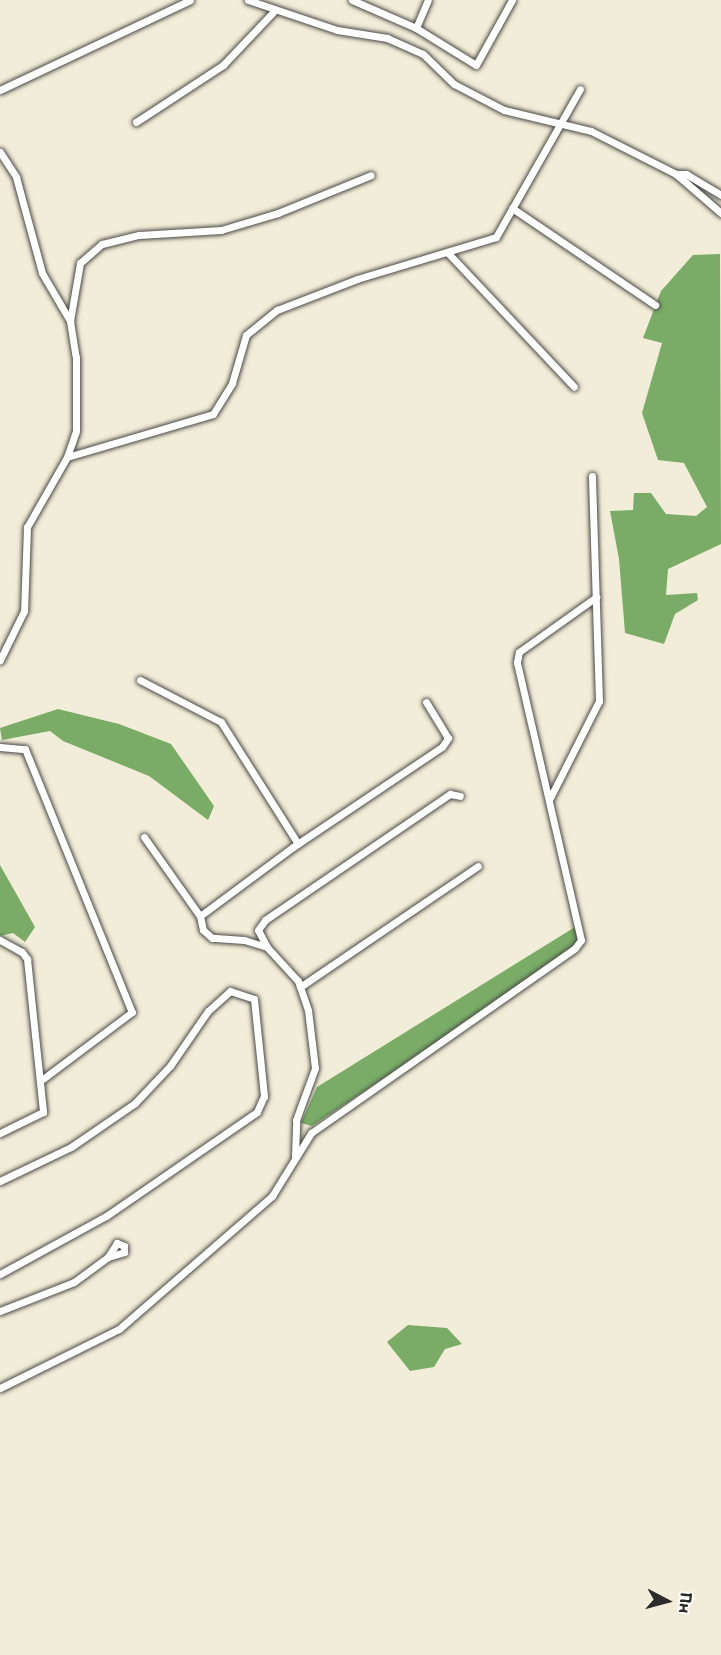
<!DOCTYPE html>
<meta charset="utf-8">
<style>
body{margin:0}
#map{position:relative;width:721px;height:1655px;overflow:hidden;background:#f2edd8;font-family:"Shantell Sans",sans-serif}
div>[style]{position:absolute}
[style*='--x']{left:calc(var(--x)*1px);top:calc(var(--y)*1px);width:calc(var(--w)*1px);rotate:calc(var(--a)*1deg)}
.forest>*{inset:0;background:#7aac67}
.roads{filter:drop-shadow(0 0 2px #494845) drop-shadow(0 0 2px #494845)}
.minor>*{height:7px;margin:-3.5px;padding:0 3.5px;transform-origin:3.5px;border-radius:3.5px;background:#fff}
span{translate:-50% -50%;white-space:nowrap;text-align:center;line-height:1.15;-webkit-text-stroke:6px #fdfcf7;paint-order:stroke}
.north{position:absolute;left:637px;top:1571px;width:60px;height:60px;-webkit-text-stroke:4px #fdfcf7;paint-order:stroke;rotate:96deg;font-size:16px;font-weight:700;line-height:24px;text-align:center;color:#2b2b2b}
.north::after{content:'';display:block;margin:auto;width:21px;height:27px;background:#2b2b2b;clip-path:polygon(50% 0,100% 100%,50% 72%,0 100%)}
</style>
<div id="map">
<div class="forest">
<div style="clip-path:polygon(720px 254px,721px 544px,668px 569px,666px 595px,697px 593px,698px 600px,675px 614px,664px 644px,625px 633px,619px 559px,610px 511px,633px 510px,634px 493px,651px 493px,666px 514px,696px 516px,707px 507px,684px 463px,658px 460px,642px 413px,662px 343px,643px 338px,661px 291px,693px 255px)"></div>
<div style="clip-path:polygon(58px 709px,119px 724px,171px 744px,214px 806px,208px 820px,149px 776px,63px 741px,50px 731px,2px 740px,0 728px)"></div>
<div style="clip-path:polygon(0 865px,35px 927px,25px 942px,13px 933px,0 936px)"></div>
<div style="clip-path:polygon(575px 927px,582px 946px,312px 1126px,301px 1123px,317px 1087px)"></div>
<div style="clip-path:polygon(408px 1325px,447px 1328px,462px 1344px,445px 1349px,434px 1367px,410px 1371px,387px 1342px)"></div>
</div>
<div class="roads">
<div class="minor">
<div style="--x:248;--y:0;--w:94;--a:18.6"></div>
<div style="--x:337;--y:30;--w:51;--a:9.1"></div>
<div style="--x:387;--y:38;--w:39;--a:24"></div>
<div style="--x:423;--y:54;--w:43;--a:44.1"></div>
<div style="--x:454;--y:84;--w:56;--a:27.5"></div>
<div style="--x:504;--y:110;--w:89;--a:13.6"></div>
<div style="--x:591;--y:131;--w:95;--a:26.8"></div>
<div style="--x:676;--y:174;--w:10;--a:0"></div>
<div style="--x:686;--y:174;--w:41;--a:31"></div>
<div style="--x:352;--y:0;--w:70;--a:23.6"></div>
<div style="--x:416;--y:28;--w:70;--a:31.7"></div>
<div style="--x:476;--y:65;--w:74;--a:-61"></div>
<div style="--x:416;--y:28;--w:30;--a:-67"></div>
<div style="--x:0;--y:90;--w:210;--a:-25.3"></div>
<div style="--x:136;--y:122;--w:104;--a:-33.2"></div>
<div style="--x:223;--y:65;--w:76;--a:-46.6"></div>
<div style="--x:0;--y:152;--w:30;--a:57"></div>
<div style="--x:16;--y:177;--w:99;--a:74.8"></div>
<div style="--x:42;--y:273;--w:56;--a:59.7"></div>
<div style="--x:70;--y:321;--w:36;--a:81"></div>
<div style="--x:76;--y:357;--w:74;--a:90"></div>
<div style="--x:76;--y:431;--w:28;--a:109"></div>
<div style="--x:67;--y:457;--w:81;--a:119.7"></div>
<div style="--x:27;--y:527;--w:84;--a:92"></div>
<div style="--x:24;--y:611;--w:55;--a:116.1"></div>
<div style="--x:676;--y:174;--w:60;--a:40.9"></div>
<div style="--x:512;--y:208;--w:173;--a:34.1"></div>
<div style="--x:447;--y:252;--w:185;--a:46.7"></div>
<div style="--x:70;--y:321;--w:59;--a:-80.2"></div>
<div style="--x:80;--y:263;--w:29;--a:-41"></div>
<div style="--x:102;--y:244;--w:38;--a:-14"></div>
<div style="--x:139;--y:235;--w:82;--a:-3.5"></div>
<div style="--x:221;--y:230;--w:59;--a:-16.6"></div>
<div style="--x:278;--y:213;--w:100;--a:-22.2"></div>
<div style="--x:67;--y:457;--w:152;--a:-16.4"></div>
<div style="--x:213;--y:414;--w:36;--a:-58"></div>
<div style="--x:232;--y:383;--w:50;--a:-73.7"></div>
<div style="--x:246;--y:335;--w:40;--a:-39"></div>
<div style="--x:277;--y:310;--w:86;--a:-21.2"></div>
<div style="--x:357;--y:279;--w:145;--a:-16.8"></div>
<div style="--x:496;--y:237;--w:170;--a:-60.4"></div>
<div style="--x:140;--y:680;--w:91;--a:27.4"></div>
<div style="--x:221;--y:722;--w:144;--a:57.7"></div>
<div style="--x:0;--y:747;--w:25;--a:5"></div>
<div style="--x:25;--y:749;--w:284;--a:67.9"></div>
<div style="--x:132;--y:1012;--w:115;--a:143.1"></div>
<div style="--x:549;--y:800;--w:111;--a:-63.2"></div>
<div style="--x:599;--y:701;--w:225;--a:-91.8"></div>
<div style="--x:144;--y:837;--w:97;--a:54.7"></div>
<div style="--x:0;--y:940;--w:25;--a:29"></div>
<div style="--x:22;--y:952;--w:9;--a:54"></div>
<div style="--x:27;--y:959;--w:154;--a:84"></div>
<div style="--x:43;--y:1112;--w:48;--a:154"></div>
<div style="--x:267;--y:947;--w:24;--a:-163"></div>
<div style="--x:244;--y:940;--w:32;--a:-176"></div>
<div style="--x:212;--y:938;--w:12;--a:-138"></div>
<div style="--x:203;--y:930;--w:14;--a:-102"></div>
<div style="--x:200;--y:916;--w:116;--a:-36.6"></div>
<div style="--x:293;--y:847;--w:179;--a:-33.9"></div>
<div style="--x:442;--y:747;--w:11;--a:-56"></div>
<div style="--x:448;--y:738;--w:42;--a:-121.4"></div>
<div style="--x:300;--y:987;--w:215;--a:-34.2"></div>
<div style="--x:295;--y:1156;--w:36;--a:-88"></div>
<div style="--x:296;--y:1120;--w:55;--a:-69.9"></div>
<div style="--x:315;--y:1068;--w:58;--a:-96.9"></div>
<div style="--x:308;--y:1010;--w:31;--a:-109"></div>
<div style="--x:298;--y:981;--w:46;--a:-132.4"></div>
<div style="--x:267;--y:947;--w:19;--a:-118"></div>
<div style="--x:258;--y:930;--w:12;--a:-55"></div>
<div style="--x:265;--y:920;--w:224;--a:-34.3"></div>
<div style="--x:450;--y:794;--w:10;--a:11"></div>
<div style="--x:0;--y:1181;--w:79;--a:-25.6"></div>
<div style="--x:71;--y:1147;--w:78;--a:-34.5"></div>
<div style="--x:135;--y:1103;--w:51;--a:-46.6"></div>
<div style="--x:170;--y:1066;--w:67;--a:-55.4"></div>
<div style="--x:208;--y:1011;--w:30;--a:-42"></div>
<div style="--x:230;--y:991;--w:25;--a:18"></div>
<div style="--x:254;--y:999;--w:98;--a:84.1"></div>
<div style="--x:264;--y:1096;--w:17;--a:114"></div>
<div style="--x:257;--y:1112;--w:183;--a:145.4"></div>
<div style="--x:106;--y:1216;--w:121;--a:151.3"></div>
<div style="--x:0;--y:1311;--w:79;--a:-21.4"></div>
<div style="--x:74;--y:1282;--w:42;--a:-36.3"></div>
<div style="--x:108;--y:1257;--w:17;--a:-17"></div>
<div style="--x:124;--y:1252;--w:6;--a:-90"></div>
<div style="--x:124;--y:1246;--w:8;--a:-157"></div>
<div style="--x:117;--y:1243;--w:17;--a:123"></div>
<div style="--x:0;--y:1388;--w:133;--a:-26.4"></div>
<div style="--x:119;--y:1329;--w:203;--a:-41"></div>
<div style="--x:272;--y:1196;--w:74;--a:-58.2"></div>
<div style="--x:311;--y:1133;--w:322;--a:-35"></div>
<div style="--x:575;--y:948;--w:10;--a:-53"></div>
<div style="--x:581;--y:940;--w:285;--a:-103"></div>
<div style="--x:517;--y:662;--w:10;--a:-79"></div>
<div style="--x:519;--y:652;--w:95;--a:-35.5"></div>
</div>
</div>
<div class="north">Пн</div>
</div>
